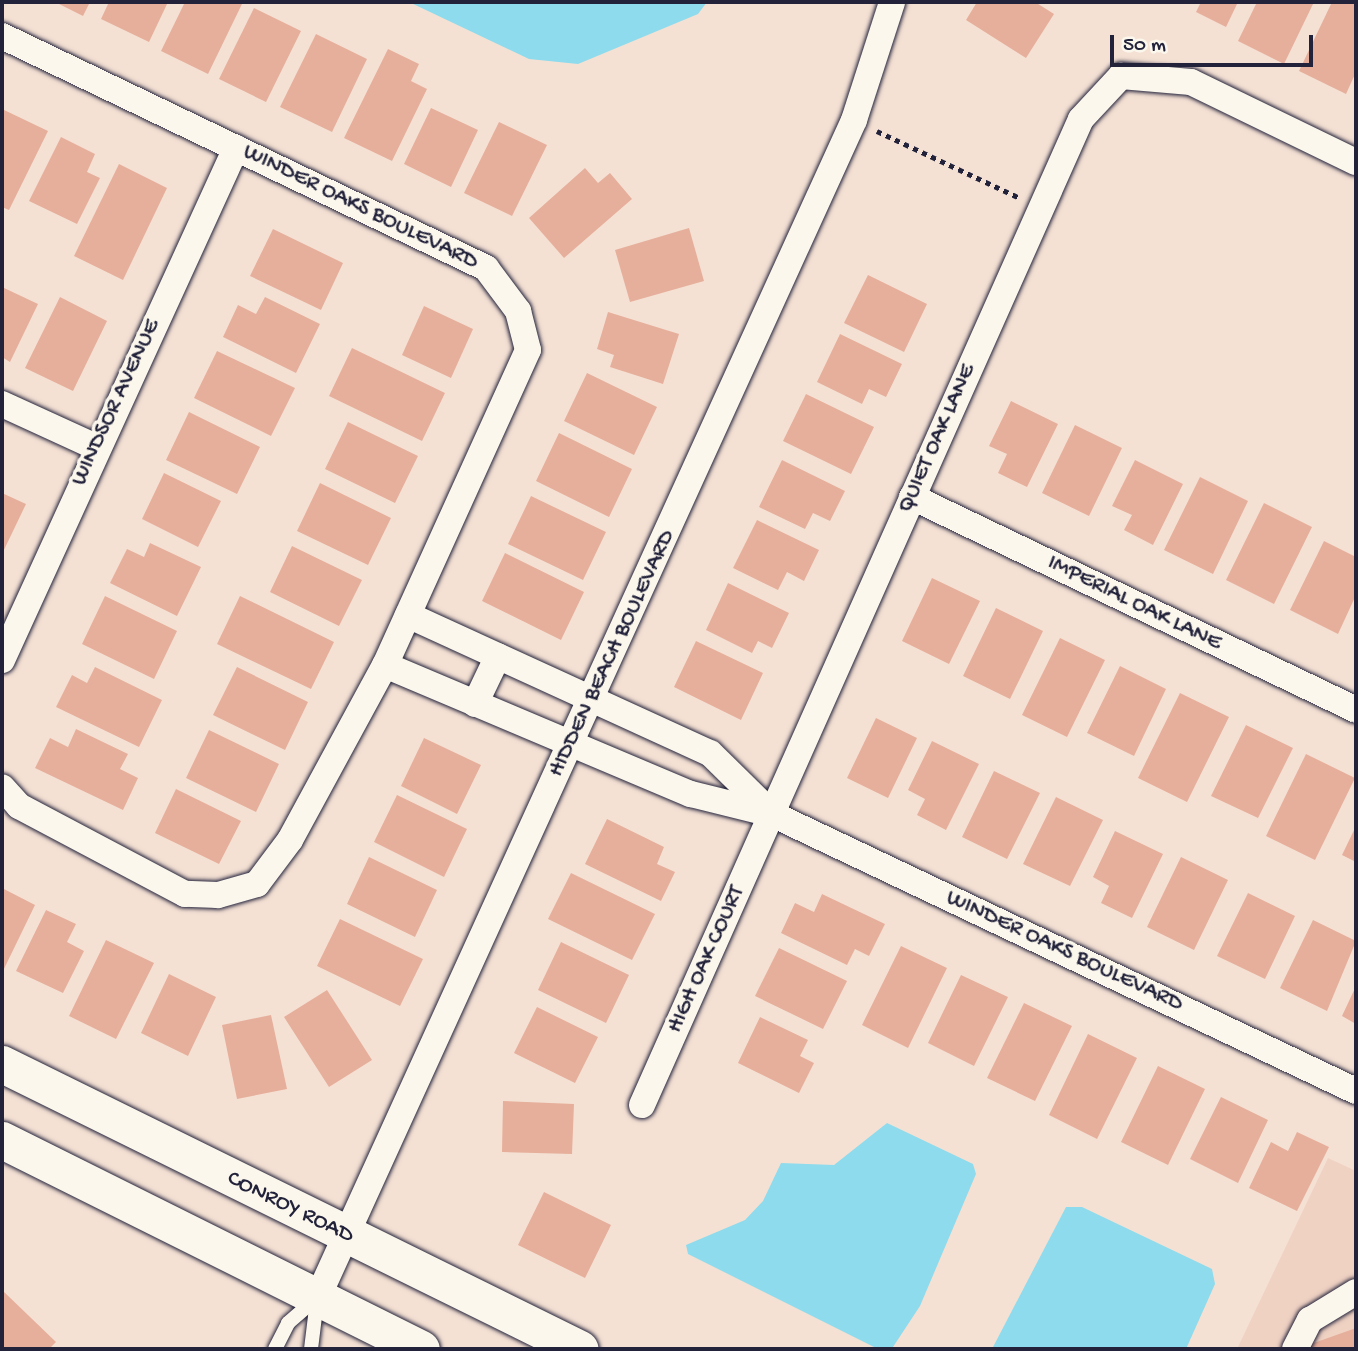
<!DOCTYPE html>
<style>
body{margin:0}
#map{position:relative;width:1358px;height:1351px;overflow:hidden;background:#f5e1d4;font-family:"Gochi Hand",sans-serif}
div>[style]{position:absolute}
[style*='--x']{left:calc(var(--x)*1px);top:calc(var(--y)*1px);width:calc(var(--w)*1px);rotate:calc(var(--a)*1deg)}
.built>*{inset:0;background:#f0d2c3}
.water>*{inset:0;background:#8ddbec}
.building>*{inset:0;background:#e6af9b}
.path>*{height:4.5px;margin-top:-2.25px;transform-origin:0;background:repeating-linear-gradient(90deg,#22223b 0 5px,transparent 0 10px)}
.roads{filter:drop-shadow(0 0 2px #22223b) drop-shadow(0 0 2px #22223b)}
.service>*{height:14px;margin:-7px;padding:0 7px;transform-origin:7px;border-radius:7px;background:#fbf7ec}
.minor>*{height:26px;margin:-13px;padding:0 13px;transform-origin:13px;border-radius:13px;background:#fbf7ec}
.secondary>*{height:37px;margin:-18.5px;padding:0 18.5px;transform-origin:18.5px;border-radius:18.5px;background:#fbf7ec}
span{translate:-50% -50%;white-space:nowrap;text-align:center;line-height:1.15;-webkit-text-stroke:7px #fbf7ec;paint-order:stroke}
.street-label{font-size:23px;color:#22223b}
.frame{position:absolute;inset:0;border:4px solid #22223b;pointer-events:none}
.scale{position:absolute;left:1110px;top:35px;width:203px;height:32px;box-sizing:border-box;border:4px solid #22223b;border-top:0;padding-left:9px;font-size:21px;line-height:24px;white-space:nowrap;color:#22223b;-webkit-text-stroke:5px #fbf7ec;paint-order:stroke}
</style>
<div id="map">
<div class="built">
<div style="clip-path:polygon(1328px 1158px,1356px 1171px,1356px 1349px,1237px 1349px)"></div>
</div>
<div class="water">
<div style="clip-path:polygon(409px 2px,707px 2px,698px 14px,578px 64px,529px 59px)"></div>
<div style="clip-path:polygon(887px 1123px,973px 1164px,976px 1174px,920px 1306px,893px 1347px,878px 1349px,688px 1254px,686px 1245px,745px 1220px,763px 1201px,781px 1163px,834px 1165px)"></div>
<div style="clip-path:polygon(1066px 1207px,1082px 1207px,1212px 1269px,1215px 1284px,1186px 1349px,992px 1349px)"></div>
</div>
<div class="building">
<div style="clip-path:polygon(55px 2px,90px 2px,83px 16px)"></div>
<div style="clip-path:polygon(109px 2px,168px 2px,149px 42px,101px 19px)"></div>
<div style="clip-path:polygon(185px 2px,242px 4px,208px 74px,161px 51px)"></div>
<div style="clip-path:polygon(977px 2px,1035px 2px,1054px 14px,1026px 58px,966px 20px)"></div>
<div style="clip-path:polygon(1201px 2px,1238px 2px,1226px 27px,1196px 12px)"></div>
<div style="clip-path:polygon(1257px 2px,1314px 2px,1284px 64px,1238px 41px)"></div>
<div style="clip-path:polygon(1332px 2px,1356px 4px,1356px 72px,1346px 94px,1299px 71px)"></div>
<div style="clip-path:polygon(254px 8px,301px 31px,266px 102px,219px 79px)"></div>
<div style="clip-path:polygon(316px 34px,367px 59px,332px 132px,280px 107px)"></div>
<div style="clip-path:polygon(388px 49px,419px 64px,411px 81px,427px 89px,392px 161px,344px 138px)"></div>
<div style="clip-path:polygon(431px 108px,478px 130px,451px 187px,404px 164px)"></div>
<div style="clip-path:polygon(2px 109px,48px 131px,9px 210px,2px 207px)"></div>
<div style="clip-path:polygon(499px 122px,547px 145px,512px 216px,464px 193px)"></div>
<div style="clip-path:polygon(61px 137px,95px 154px,87px 172px,100px 178px,77px 224px,29px 201px)"></div>
<div style="clip-path:polygon(119px 164px,167px 188px,123px 280px,74px 256px)"></div>
<div style="clip-path:polygon(585px 168px,598px 183px,610px 173px,632px 199px,564px 258px,529px 218px)"></div>
<div style="clip-path:polygon(689px 228px,704px 281px,630px 302px,615px 250px)"></div>
<div style="clip-path:polygon(273px 229px,343px 263px,321px 310px,250px 276px)"></div>
<div style="clip-path:polygon(868px 275px,927px 304px,904px 352px,844px 323px)"></div>
<div style="clip-path:polygon(2px 287px,38px 304px,10px 362px,2px 357px)"></div>
<div style="clip-path:polygon(60px 297px,107px 321px,73px 391px,25px 368px)"></div>
<div style="clip-path:polygon(265px 297px,320px 324px,296px 373px,223px 337px,238px 305px,256px 314px)"></div>
<div style="clip-path:polygon(424px 306px,473px 329px,451px 378px,402px 355px)"></div>
<div style="clip-path:polygon(608px 312px,679px 334px,663px 384px,610px 367px,614px 355px,597px 349px)"></div>
<div style="clip-path:polygon(840px 334px,902px 364px,886px 397px,869px 389px,862px 404px,817px 382px)"></div>
<div style="clip-path:polygon(352px 348px,445px 393px,422px 441px,329px 396px)"></div>
<div style="clip-path:polygon(217px 351px,295px 388px,271px 436px,194px 398px)"></div>
<div style="clip-path:polygon(587px 373px,657px 407px,634px 455px,564px 421px)"></div>
<div style="clip-path:polygon(806px 394px,874px 427px,851px 474px,783px 441px)"></div>
<div style="clip-path:polygon(1011px 401px,1058px 424px,1027px 487px,998px 473px,1007px 454px,989px 446px)"></div>
<div style="clip-path:polygon(189px 412px,260px 447px,237px 494px,166px 460px)"></div>
<div style="clip-path:polygon(348px 422px,418px 456px,395px 503px,325px 469px)"></div>
<div style="clip-path:polygon(1075px 425px,1122px 448px,1089px 516px,1042px 493px)"></div>
<div style="clip-path:polygon(559px 433px,632px 469px,609px 517px,536px 481px)"></div>
<div style="clip-path:polygon(782px 460px,845px 491px,830px 521px,813px 513px,805px 529px,759px 507px)"></div>
<div style="clip-path:polygon(1135px 460px,1183px 484px,1153px 545px,1124px 530px,1132px 515px,1112px 506px)"></div>
<div style="clip-path:polygon(164px 473px,221px 501px,198px 547px,142px 519px)"></div>
<div style="clip-path:polygon(1200px 477px,1248px 501px,1213px 574px,1164px 550px)"></div>
<div style="clip-path:polygon(320px 483px,391px 518px,368px 565px,297px 531px)"></div>
<div style="clip-path:polygon(2px 493px,26px 504px,2px 554px)"></div>
<div style="clip-path:polygon(531px 496px,606px 532px,583px 580px,508px 544px)"></div>
<div style="clip-path:polygon(1264px 503px,1312px 527px,1274px 604px,1226px 580px)"></div>
<div style="clip-path:polygon(757px 520px,819px 550px,804px 581px,787px 572px,778px 590px,733px 568px)"></div>
<div style="clip-path:polygon(1324px 541px,1356px 557px,1356px 595px,1338px 634px,1290px 610px)"></div>
<div style="clip-path:polygon(150px 543px,201px 567px,177px 616px,110px 583px,127px 549px,144px 557px)"></div>
<div style="clip-path:polygon(292px 546px,362px 580px,339px 626px,270px 592px)"></div>
<div style="clip-path:polygon(505px 553px,584px 592px,561px 640px,482px 601px)"></div>
<div style="clip-path:polygon(932px 578px,980px 601px,949px 664px,902px 641px)"></div>
<div style="clip-path:polygon(728px 583px,789px 613px,772px 648px,758px 641px,752px 653px,706px 630px)"></div>
<div style="clip-path:polygon(105px 596px,177px 631px,154px 679px,82px 644px)"></div>
<div style="clip-path:polygon(240px 596px,334px 642px,311px 689px,217px 644px)"></div>
<div style="clip-path:polygon(996px 608px,1043px 631px,1010px 699px,963px 676px)"></div>
<div style="clip-path:polygon(1060px 638px,1105px 660px,1067px 737px,1022px 715px)"></div>
<div style="clip-path:polygon(696px 641px,763px 673px,741px 720px,674px 687px)"></div>
<div style="clip-path:polygon(1120px 666px,1166px 689px,1134px 756px,1087px 733px)"></div>
<div style="clip-path:polygon(95px 667px,162px 700px,139px 747px,56px 707px,72px 675px,87px 683px)"></div>
<div style="clip-path:polygon(237px 667px,308px 702px,285px 750px,213px 715px)"></div>
<div style="clip-path:polygon(1180px 693px,1229px 717px,1187px 802px,1138px 778px)"></div>
<div style="clip-path:polygon(876px 718px,917px 738px,888px 798px,847px 778px)"></div>
<div style="clip-path:polygon(1246px 725px,1293px 748px,1258px 818px,1211px 796px)"></div>
<div style="clip-path:polygon(76px 729px,128px 754px,120px 769px,138px 778px,123px 810px,35px 768px,50px 738px,68px 747px)"></div>
<div style="clip-path:polygon(209px 730px,279px 764px,256px 812px,186px 778px)"></div>
<div style="clip-path:polygon(424px 738px,481px 765px,457px 814px,401px 786px)"></div>
<div style="clip-path:polygon(932px 741px,979px 764px,946px 830px,917px 815px,925px 799px,908px 790px)"></div>
<div style="clip-path:polygon(1306px 754px,1355px 778px,1315px 860px,1266px 836px)"></div>
<div style="clip-path:polygon(994px 771px,1040px 793px,1007px 859px,962px 837px)"></div>
<div style="clip-path:polygon(176px 789px,241px 821px,219px 864px,155px 833px)"></div>
<div style="clip-path:polygon(397px 795px,467px 829px,444px 877px,374px 842px)"></div>
<div style="clip-path:polygon(1056px 797px,1103px 820px,1070px 886px,1023px 864px)"></div>
<div style="clip-path:polygon(607px 819px,664px 847px,657px 864px,675px 872px,661px 901px,585px 864px)"></div>
<div style="clip-path:polygon(1356px 826px,1356px 862px,1342px 855px)"></div>
<div style="clip-path:polygon(1115px 831px,1163px 854px,1132px 918px,1101px 903px,1109px 886px,1093px 877px)"></div>
<div style="clip-path:polygon(369px 857px,437px 890px,415px 937px,347px 904px)"></div>
<div style="clip-path:polygon(1181px 857px,1228px 880px,1194px 950px,1147px 927px)"></div>
<div style="clip-path:polygon(571px 873px,655px 914px,632px 960px,548px 919px)"></div>
<div style="clip-path:polygon(2px 888px,35px 905px,2px 973px)"></div>
<div style="clip-path:polygon(1248px 893px,1295px 916px,1265px 979px,1217px 956px)"></div>
<div style="clip-path:polygon(822px 894px,885px 924px,869px 956px,855px 949px,847px 965px,781px 933px,795px 903px,814px 912px)"></div>
<div style="clip-path:polygon(46px 910px,76px 924px,67px 942px,84px 951px,63px 993px,16px 971px)"></div>
<div style="clip-path:polygon(340px 919px,423px 959px,400px 1006px,317px 966px)"></div>
<div style="clip-path:polygon(1313px 920px,1356px 941px,1327px 1011px,1280px 988px)"></div>
<div style="clip-path:polygon(106px 940px,154px 963px,116px 1039px,69px 1016px)"></div>
<div style="clip-path:polygon(561px 942px,629px 975px,606px 1023px,538px 990px)"></div>
<div style="clip-path:polygon(901px 946px,947px 968px,908px 1048px,862px 1025px)"></div>
<div style="clip-path:polygon(779px 948px,847px 981px,823px 1029px,755px 996px)"></div>
<div style="clip-path:polygon(169px 974px,216px 997px,188px 1056px,141px 1033px)"></div>
<div style="clip-path:polygon(961px 975px,1008px 997px,974px 1066px,928px 1043px)"></div>
<div style="clip-path:polygon(1356px 986px,1356px 1024px,1342px 1016px)"></div>
<div style="clip-path:polygon(327px 990px,372px 1060px,329px 1087px,284px 1017px)"></div>
<div style="clip-path:polygon(1024px 1003px,1072px 1026px,1035px 1101px,987px 1078px)"></div>
<div style="clip-path:polygon(537px 1007px,598px 1037px,575px 1083px,514px 1053px)"></div>
<div style="clip-path:polygon(271px 1015px,287px 1089px,237px 1099px,222px 1025px)"></div>
<div style="clip-path:polygon(760px 1017px,808px 1040px,800px 1056px,814px 1063px,799px 1093px,738px 1063px)"></div>
<div style="clip-path:polygon(1088px 1034px,1137px 1058px,1097px 1139px,1049px 1115px)"></div>
<div style="clip-path:polygon(1158px 1066px,1205px 1089px,1168px 1165px,1121px 1142px)"></div>
<div style="clip-path:polygon(1221px 1097px,1268px 1120px,1238px 1183px,1190px 1159px)"></div>
<div style="clip-path:polygon(503px 1101px,574px 1104px,572px 1154px,502px 1152px)"></div>
<div style="clip-path:polygon(1297px 1132px,1329px 1147px,1297px 1211px,1249px 1188px,1271px 1142px,1288px 1151px)"></div>
<div style="clip-path:polygon(544px 1192px,611px 1225px,585px 1278px,518px 1245px)"></div>
<div style="clip-path:polygon(2px 1290px,56px 1342px,49px 1349px,2px 1349px)"></div>
<div style="clip-path:polygon(1356px 1328px,1356px 1349px,1309px 1349px,1311px 1344px)"></div>
</div>
<div class="path">
<div style="--x:877;--y:131;--w:156;--a:25.1"></div>
</div>
<div class="roads">
<div class="service">
<div style="--x:275;--y:1349;--w:29;--a:-63"></div>
<div style="--x:288;--y:1323;--w:37;--a:-41"></div>
<div style="--x:311;--y:1349;--w:49;--a:-83"></div>
</div>
<div class="minor">
<div style="--x:2;--y:36;--w:537;--a:25.61"></div>
<div style="--x:486;--y:268;--w:54;--a:53.3"></div>
<div style="--x:518;--y:311;--w:40;--a:75.6"></div>
<div style="--x:528;--y:350;--w:346;--a:114.4"></div>
<div style="--x:385;--y:665;--w:199;--a:118.5"></div>
<div style="--x:290;--y:840;--w:55;--a:126.9"></div>
<div style="--x:257;--y:884;--w:41;--a:164.2"></div>
<div style="--x:218;--y:895;--w:33;--a:-178"></div>
<div style="--x:185;--y:894;--w:188;--a:-152.1"></div>
<div style="--x:19;--y:806;--w:25;--a:-132"></div>
<div style="--x:2;--y:404;--w:103;--a:24.6"></div>
<div style="--x:912;--y:497;--w:492;--a:25.6"></div>
<div style="--x:408;--y:615;--w:332;--a:24.6"></div>
<div style="--x:710;--y:753;--w:86;--a:44.5"></div>
<div style="--x:2;--y:660;--w:563;--a:-65.44"></div>
<div style="--x:385;--y:665;--w:332;--a:22.9"></div>
<div style="--x:691;--y:794;--w:83;--a:13.9"></div>
<div style="--x:772;--y:814;--w:646;--a:25.38"></div>
<div style="--x:475;--y:704;--w:53;--a:-64.4"></div>
<div style="--x:642;--y:1105;--w:1079;--a:-66"></div>
<div style="--x:1081;--y:119;--w:59;--a:-47.1"></div>
<div style="--x:1121;--y:76;--w:70;--a:4.9"></div>
<div style="--x:1191;--y:82;--w:183;--a:25.9"></div>
<div style="--x:317;--y:1299;--w:1296;--a:-65.51"></div>
<div style="--x:854;--y:120;--w:124;--a:-72.1"></div>
<div style="--x:1295;--y:1349;--w:33;--a:-63"></div>
<div style="--x:1310;--y:1320;--w:54;--a:-31.3"></div>
</div>
<div class="secondary">
<div style="--x:2;--y:1064;--w:644;--a:26.25"></div>
<div style="--x:2;--y:1140;--w:468;--a:26.5"></div>
</div>
</div>
<div class="street-label">
<span style="left:360px;top:208px;rotate:26deg">WINDER OAKS BOULEVARD</span>
<span style="left:117px;top:403px;rotate:-65deg">WINDSOR AVENUE</span>
<span style="left:938px;top:439px;rotate:-66deg">QUIET OAK LANE</span>
<span style="left:1134px;top:604px;rotate:26deg">IMPERIAL OAK LANE</span>
<span style="left:613px;top:654px;rotate:-65deg">HIDDEN BEACH BOULEVARD</span>
<span style="left:1064px;top:952px;rotate:25deg">WINDER OAKS BOULEVARD</span>
<span style="left:707px;top:960px;rotate:-66deg">HIGH OAK COURT</span>
<span style="left:290px;top:1208px;rotate:26deg">CONROY ROAD</span>
</div>
<div class="frame"></div>
<div class="scale">50 m</div>
</div>
